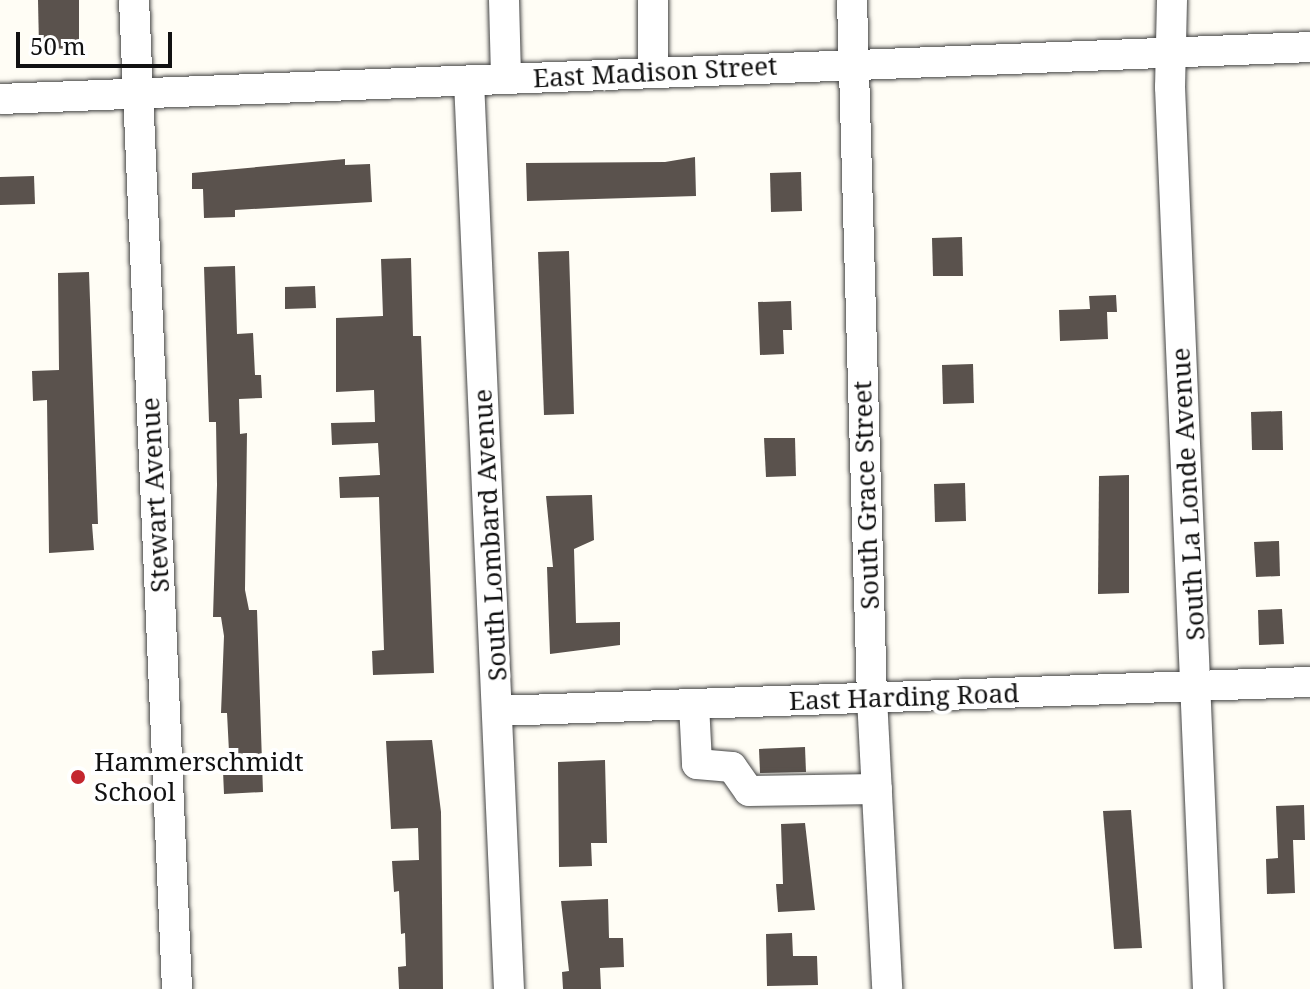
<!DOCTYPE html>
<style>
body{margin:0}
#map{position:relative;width:1310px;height:989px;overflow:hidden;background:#fffdf5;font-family:"Noto Serif",serif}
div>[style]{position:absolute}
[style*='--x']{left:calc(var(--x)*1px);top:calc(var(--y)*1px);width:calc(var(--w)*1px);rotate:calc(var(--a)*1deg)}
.building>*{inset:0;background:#5a524d}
.roads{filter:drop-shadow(0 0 2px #444) drop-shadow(0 0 2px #444)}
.minor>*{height:30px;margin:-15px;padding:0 15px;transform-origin:15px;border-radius:15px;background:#fff}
.dots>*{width:22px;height:22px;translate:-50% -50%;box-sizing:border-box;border:4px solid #fff;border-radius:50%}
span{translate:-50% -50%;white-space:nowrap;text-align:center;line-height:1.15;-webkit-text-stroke:8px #fff;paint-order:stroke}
.street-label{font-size:26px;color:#111}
.poi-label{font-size:26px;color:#111}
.left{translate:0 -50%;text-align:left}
.scale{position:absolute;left:16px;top:32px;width:156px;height:36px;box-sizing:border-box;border:4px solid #111;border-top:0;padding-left:10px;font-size:24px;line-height:28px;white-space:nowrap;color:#111;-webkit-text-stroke:6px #fff;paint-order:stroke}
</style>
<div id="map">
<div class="building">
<div style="clip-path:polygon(38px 0,79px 0,79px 50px,39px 47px)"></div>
<div style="clip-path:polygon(695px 157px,696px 196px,527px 201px,526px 163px,665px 162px)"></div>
<div style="clip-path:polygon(345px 159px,345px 165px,370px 164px,372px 202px,235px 210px,235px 217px,204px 218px,203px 189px,192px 189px,192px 173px)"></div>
<div style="clip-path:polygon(801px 172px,802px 211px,771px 212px,770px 173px)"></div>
<div style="clip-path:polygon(34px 176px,35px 204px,0 205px,0 177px)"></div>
<div style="clip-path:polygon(962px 237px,963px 276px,933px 276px,932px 238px)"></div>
<div style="clip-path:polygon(569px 251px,574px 414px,544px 415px,538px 252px)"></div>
<div style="clip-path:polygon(411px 258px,413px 336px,421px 336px,434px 673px,373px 675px,372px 651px,384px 650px,379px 497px,340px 498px,339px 477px,380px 475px,378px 443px,332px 445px,331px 423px,375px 422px,374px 390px,336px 392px,336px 318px,383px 316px,381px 259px)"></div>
<div style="clip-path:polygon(235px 266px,237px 334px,253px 333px,255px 375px,261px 375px,262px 398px,239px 399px,240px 434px,247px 433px,245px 590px,249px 610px,257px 610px,263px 792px,224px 794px,223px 771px,230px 771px,227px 713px,221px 713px,224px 636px,221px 617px,213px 617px,217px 485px,216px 422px,209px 422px,204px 267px)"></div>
<div style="clip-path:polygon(89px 272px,98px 524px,92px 524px,94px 550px,49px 553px,47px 400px,33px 401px,32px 371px,59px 370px,58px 273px)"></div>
<div style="clip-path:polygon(315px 286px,316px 308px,285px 309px,285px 287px)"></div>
<div style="clip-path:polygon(1116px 295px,1117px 312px,1107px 312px,1108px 339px,1060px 341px,1059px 310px,1090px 309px,1089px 296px)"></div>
<div style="clip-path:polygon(791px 301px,792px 330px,783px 330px,784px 354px,760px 355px,758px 302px)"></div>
<div style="clip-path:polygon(973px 364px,974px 403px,943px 404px,942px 365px)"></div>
<div style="clip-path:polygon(1282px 411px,1283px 450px,1252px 450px,1251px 412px)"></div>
<div style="clip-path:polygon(764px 438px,795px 438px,796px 476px,766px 477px)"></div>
<div style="clip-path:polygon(1129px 475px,1129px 593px,1098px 594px,1099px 476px)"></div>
<div style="clip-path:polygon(965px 483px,966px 521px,935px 522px,934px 484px)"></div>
<div style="clip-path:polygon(592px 495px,594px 540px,574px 549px,576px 623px,620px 622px,620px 645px,550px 654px,547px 567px,553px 567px,546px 496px)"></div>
<div style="clip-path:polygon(1279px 541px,1280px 576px,1256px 577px,1254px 542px)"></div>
<div style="clip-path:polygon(1282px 609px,1284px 644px,1259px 645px,1258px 610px)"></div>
<div style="clip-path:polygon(432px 740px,441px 812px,443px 989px,399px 989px,398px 967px,406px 966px,405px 933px,401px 934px,399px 891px,394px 892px,392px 861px,419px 860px,418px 828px,391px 829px,386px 741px)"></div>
<div style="clip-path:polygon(805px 747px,806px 772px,760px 773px,759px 749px)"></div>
<div style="clip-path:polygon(605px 760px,607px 843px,591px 843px,592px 866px,559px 867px,558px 762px)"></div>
<div style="clip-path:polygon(1304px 805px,1305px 840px,1293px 840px,1295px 893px,1267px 894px,1266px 859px,1278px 858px,1276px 806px)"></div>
<div style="clip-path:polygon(1131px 810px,1142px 948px,1114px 949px,1103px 811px)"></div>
<div style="clip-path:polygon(805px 823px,815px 910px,778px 912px,776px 884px,783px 884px,781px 824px)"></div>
<div style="clip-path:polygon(608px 899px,609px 938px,623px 938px,624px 967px,600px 968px,601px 989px,563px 989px,562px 972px,569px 971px,561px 901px)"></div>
<div style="clip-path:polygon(792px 933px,793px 956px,817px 956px,818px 985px,767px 986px,766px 934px)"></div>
</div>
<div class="roads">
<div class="minor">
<div style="--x:134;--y:0;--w:990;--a:87.51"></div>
<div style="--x:504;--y:0;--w:79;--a:88.5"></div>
<div style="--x:653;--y:0;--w:72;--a:90"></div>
<div style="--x:852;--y:0;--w:698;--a:88.36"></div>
<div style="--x:872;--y:698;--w:291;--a:87"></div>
<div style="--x:1172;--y:0;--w:87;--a:91.3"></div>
<div style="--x:1170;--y:87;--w:903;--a:87.59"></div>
<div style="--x:469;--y:81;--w:909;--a:87.48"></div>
<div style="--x:0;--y:99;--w:1311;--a:-2.27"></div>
<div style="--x:694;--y:704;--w:60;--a:87.1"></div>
<div style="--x:697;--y:764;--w:35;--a:5"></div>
<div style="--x:732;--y:767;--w:29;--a:55"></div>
<div style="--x:749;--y:791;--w:128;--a:-0.9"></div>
<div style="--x:498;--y:711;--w:813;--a:-2.05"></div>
</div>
</div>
<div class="dots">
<div style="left:78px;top:777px;background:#c4262e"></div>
</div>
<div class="street-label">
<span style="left:655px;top:72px;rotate:-3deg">East Madison Street</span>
<span style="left:1188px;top:494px;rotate:-93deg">South La Londe Avenue</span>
<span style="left:155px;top:495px;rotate:-93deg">Stewart Avenue</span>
<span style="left:866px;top:495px;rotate:-92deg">South Grace Street</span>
<span style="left:490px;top:535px;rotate:-93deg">South Lombard Avenue</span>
<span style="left:904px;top:697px;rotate:-2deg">East Harding Road</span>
</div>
<div class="poi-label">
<span class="left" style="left:94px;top:777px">Hammerschmidt<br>School</span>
</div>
<div class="scale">50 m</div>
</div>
